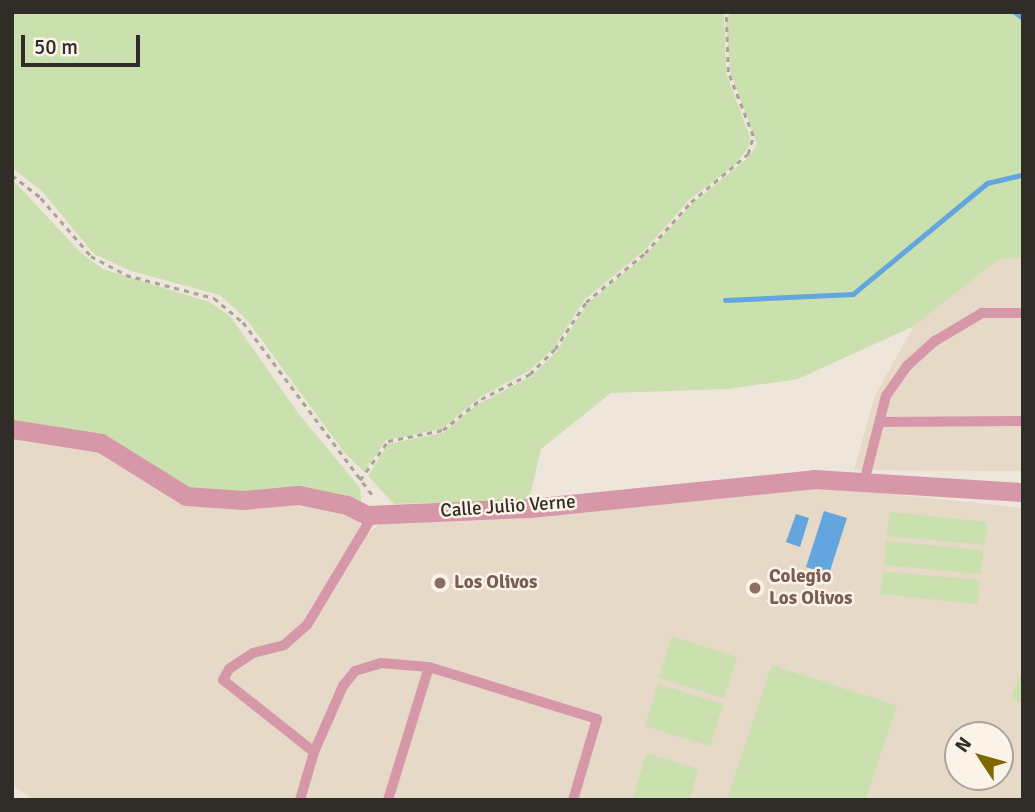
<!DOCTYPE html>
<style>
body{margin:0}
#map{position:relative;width:1035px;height:812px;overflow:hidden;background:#eee6da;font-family:Signika,sans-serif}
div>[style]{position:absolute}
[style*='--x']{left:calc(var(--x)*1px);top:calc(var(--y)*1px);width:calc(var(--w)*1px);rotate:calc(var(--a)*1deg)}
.built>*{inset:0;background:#e6d9c8}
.green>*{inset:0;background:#cae0ae}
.water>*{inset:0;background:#62a5df}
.stream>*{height:4.5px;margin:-2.25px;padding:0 2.25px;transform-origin:2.25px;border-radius:2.25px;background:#62a5df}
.path>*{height:2.5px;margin-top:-1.25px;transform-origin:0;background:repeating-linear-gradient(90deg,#aaa39a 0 5px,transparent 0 10px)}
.service>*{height:10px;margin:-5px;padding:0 5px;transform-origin:5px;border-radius:5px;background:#d698a8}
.minor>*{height:19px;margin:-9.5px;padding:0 9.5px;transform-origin:9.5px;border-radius:9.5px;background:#d698a8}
.dots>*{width:19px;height:19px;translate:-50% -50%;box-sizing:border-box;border:4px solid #fbf3e7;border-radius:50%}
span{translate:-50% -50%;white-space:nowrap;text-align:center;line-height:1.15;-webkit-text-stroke:5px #fbf3e7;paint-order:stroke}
.street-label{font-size:19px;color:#302d29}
.education-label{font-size:19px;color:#785e54;font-weight:700}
.left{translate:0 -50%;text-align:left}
.frame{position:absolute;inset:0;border:14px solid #302d29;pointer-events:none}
.north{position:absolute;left:944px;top:721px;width:70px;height:70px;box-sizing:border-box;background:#fbf3e7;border:2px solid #aaa49b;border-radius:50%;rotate:306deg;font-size:19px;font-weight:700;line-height:28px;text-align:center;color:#302d29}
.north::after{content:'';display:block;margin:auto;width:24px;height:32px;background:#7e6900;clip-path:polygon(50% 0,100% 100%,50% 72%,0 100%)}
.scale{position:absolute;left:21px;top:35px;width:119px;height:32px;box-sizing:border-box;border:4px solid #302d29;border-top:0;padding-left:9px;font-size:21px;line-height:24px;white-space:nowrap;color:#302d29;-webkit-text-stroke:5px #fbf3e7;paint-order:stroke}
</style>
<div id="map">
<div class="built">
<div style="clip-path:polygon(1023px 258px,1023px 471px,854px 470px,875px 395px,914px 326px,999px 259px)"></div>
<div style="clip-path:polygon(evenodd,12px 436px,24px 442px,96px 448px,120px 459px,178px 503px,242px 507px,314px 504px,349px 514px,370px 532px,380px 524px,510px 517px,827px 487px,1023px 508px,1023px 800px,33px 800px,12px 785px,12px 436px,958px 735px,1000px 735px,1000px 777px,958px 777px,958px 735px)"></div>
</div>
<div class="green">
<div style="clip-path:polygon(12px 12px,724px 12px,726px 73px,750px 137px,749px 146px,736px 164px,690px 199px,644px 251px,584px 300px,554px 348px,529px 371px,480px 397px,442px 429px,386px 440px,364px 472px,344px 452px,247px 320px,220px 295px,131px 271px,94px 254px,42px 191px,12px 168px)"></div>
<div style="clip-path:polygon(730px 12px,1023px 12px,1023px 258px,999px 259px,914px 326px,798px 379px,728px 389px,611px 393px,541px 449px,529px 500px,394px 504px,368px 476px,388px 444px,443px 433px,477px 405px,532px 376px,557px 351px,587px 304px,645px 256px,692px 204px,749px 157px,757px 144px,730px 71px,726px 22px)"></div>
<div style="clip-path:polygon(12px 179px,81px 253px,103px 269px,209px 302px,230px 316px,298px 413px,360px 488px,361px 502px,185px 487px,155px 470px,12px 421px)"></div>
<div style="clip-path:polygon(890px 512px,987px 522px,984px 545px,887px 536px)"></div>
<div style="clip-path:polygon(886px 541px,983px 550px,981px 574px,884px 565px)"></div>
<div style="clip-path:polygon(883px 571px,980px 580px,977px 604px,880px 594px)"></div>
<div style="clip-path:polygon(672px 636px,737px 657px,724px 698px,659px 678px)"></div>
<div style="clip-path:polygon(772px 665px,897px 706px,865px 800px,727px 800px)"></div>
<div style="clip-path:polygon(1023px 668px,1023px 703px,1011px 699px)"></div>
<div style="clip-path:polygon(658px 684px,723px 704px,710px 746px,645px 726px)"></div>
<div style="clip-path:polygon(647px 753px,698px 769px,689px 800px,632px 800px)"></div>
</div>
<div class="water">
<div style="clip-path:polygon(824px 511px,847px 518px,829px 574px,806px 567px)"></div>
<div style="clip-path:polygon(796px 514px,809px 518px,800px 547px,786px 542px)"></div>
</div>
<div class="stream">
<div style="--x:1015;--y:12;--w:10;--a:37"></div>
<div style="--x:725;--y:300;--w:128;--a:-2.7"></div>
<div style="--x:853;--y:294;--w:174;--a:-39.6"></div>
<div style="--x:987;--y:183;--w:37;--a:-13"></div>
</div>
<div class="path">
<div style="--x:12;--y:175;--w:37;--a:38"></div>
<div style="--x:41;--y:198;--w:77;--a:49.2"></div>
<div style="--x:91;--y:256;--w:40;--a:28"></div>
<div style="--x:126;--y:275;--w:91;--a:14.6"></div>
<div style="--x:214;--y:298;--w:38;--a:40"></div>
<div style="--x:243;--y:322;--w:219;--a:53.2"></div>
<div style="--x:360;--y:480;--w:48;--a:-54.3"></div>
<div style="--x:388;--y:441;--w:56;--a:-11.3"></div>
<div style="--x:443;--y:430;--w:49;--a:-39.2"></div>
<div style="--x:481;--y:399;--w:55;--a:-27"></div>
<div style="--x:530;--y:374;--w:35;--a:-45"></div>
<div style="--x:555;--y:349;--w:56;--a:-56.6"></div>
<div style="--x:586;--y:302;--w:77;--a:-39.7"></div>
<div style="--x:645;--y:253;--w:69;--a:-48"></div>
<div style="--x:691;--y:202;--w:75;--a:-40.1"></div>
<div style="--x:748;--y:154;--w:19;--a:-74"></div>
<div style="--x:753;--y:136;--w:69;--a:-111.3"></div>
<div style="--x:728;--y:72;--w:60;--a:-91.9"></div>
</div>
<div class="service">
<div style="--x:880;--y:422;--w:143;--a:-0.4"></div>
<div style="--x:864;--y:482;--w:89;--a:-75.7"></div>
<div style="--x:886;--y:396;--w:37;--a:-55"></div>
<div style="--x:907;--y:366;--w:38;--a:-42"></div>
<div style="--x:935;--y:341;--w:55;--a:-30.8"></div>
<div style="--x:982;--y:313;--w:41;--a:0"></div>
<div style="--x:314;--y:752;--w:116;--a:-141.6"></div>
<div style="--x:223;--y:680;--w:13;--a:-61"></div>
<div style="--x:229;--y:669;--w:29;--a:-34"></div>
<div style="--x:253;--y:653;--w:32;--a:-14"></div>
<div style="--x:284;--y:645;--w:30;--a:-41"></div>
<div style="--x:307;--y:625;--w:128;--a:-59"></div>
<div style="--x:300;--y:800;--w:50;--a:-73.7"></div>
<div style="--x:314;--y:752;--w:72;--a:-66.3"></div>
<div style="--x:343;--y:686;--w:19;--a:-51"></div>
<div style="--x:355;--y:671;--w:27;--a:-17"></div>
<div style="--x:381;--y:663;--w:48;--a:4.8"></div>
<div style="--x:429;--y:667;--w:176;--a:17.2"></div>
<div style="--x:597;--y:719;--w:84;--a:106.5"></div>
<div style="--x:388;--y:800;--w:139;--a:-72.9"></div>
</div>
<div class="minor">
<div style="--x:12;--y:429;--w:90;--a:8.9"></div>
<div style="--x:101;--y:443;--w:100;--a:31.9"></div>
<div style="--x:186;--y:496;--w:57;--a:4"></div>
<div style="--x:243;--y:500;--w:56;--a:-5.1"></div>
<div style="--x:299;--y:495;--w:49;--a:11.8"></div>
<div style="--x:347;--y:505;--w:22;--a:27"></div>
<div style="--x:367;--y:515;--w:163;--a:-2.5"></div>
<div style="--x:530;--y:508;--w:285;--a:-5.8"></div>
<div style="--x:814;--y:479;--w:209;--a:3.6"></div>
</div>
<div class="dots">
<div style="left:440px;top:583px;background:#8d6e63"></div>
<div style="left:755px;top:588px;background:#8d6e63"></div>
</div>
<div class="street-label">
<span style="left:508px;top:507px;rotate:-4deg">Calle Julio Verne</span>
</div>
<div class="education-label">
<span class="left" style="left:769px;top:588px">Colegio<br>Los Olivos</span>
<span class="left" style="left:454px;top:583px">Los Olivos</span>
</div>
<div class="frame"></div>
<div class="north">N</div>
<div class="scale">50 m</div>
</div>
